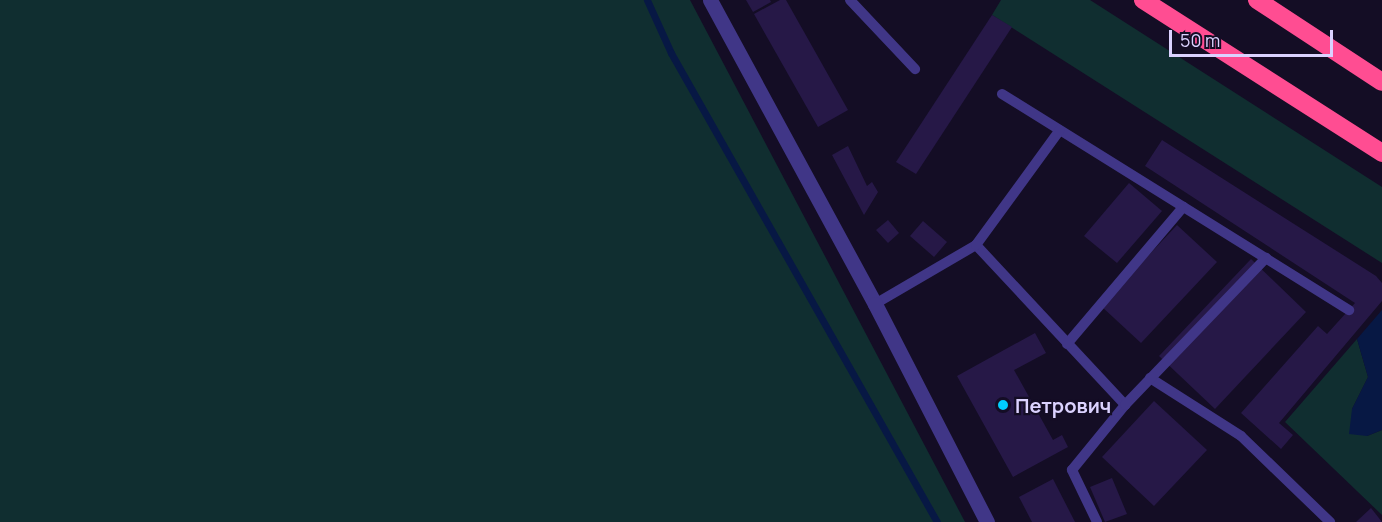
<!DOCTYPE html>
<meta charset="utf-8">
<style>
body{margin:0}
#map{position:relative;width:1382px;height:522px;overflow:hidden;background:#140d25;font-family:Manrope,sans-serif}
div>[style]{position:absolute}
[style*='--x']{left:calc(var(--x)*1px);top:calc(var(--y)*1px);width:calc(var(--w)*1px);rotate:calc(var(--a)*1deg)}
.green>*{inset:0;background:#102e30}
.water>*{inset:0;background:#071844}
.stream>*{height:7px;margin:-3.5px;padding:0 3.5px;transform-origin:3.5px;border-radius:3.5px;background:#071844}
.building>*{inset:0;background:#261847}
.lane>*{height:10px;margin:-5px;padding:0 5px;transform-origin:5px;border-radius:5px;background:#403687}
.street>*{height:15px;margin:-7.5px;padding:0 7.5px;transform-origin:7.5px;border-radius:7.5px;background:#403687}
.highway>*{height:18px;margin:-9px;padding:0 9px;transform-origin:9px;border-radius:9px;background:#ff4d92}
.dots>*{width:16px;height:16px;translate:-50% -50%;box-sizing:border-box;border:3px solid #140d25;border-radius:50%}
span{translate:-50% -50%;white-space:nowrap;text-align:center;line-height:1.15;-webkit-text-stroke:4.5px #140d25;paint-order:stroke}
.poi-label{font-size:20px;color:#dbd2ff;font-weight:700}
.left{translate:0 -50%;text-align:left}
.scale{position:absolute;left:1169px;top:30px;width:164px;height:27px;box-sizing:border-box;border:3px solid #dbd2ff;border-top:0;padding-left:8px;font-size:18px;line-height:21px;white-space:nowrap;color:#dbd2ff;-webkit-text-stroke:4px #140d25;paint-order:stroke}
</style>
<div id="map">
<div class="green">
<div style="clip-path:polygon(0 0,690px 0,965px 522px,0 522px)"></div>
<div style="clip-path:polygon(1001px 0,1090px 0,1382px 187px,1382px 263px,992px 15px)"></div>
<div style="clip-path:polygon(1357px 339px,1368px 377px,1352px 409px,1367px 436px,1382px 430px,1382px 515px,1285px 422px)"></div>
</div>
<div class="water">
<div style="clip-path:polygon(1382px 310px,1382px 430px,1367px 436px,1349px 434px,1352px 409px,1368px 377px,1357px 339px)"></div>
</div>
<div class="stream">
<div style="--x:647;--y:0;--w:58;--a:65.6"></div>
<div style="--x:671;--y:53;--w:539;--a:60.44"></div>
</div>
<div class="building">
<div style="clip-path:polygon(746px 0,770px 0,771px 2px,753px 12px)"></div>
<div style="clip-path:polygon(780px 0,786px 0,848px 110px,818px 127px,754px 14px)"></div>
<div style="clip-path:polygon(992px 15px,1012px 27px,916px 174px,896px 162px)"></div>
<div style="clip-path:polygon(1162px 140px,1376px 276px,1382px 283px,1382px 301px,1279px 423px,1293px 435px,1281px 449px,1241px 413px,1318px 326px,1327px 334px,1355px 303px,1145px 166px)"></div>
<div style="clip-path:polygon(848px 146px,867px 186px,872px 182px,878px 192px,864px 215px,832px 155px)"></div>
<div style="clip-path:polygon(1129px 183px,1162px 211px,1117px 263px,1084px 236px)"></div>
<div style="clip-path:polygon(888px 220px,899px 233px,888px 243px,876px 230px)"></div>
<div style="clip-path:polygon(923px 221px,947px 242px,934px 257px,910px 236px)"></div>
<div style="clip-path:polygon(1177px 225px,1217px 262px,1141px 343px,1101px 306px)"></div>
<div style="clip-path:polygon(1251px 259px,1306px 312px,1215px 409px,1159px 356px)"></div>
<div style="clip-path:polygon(1035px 333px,1046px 353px,1014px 370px,1053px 440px,1062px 435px,1068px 447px,1013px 477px,957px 376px)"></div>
<div style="clip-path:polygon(1154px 401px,1207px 450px,1154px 506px,1102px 457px)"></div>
<div style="clip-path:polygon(1112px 478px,1127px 514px,1105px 522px,1090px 487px)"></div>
<div style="clip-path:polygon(1053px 479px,1075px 522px,1032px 522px,1019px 497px)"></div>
<div style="clip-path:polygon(1371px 508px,1382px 522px,1356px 522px)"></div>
</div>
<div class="lane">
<div style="--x:850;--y:0;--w:95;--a:46.7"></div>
<div style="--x:1002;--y:94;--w:409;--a:31.9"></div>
<div style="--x:976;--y:245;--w:219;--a:47"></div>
<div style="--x:875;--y:304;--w:117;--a:-30.3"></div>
<div style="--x:976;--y:245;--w:142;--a:-53.9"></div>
<div style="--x:1067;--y:344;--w:180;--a:-49.7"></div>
<div style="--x:1150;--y:378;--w:108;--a:32.5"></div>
<div style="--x:1241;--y:436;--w:124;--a:44"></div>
<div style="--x:1097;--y:522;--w:58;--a:-115.7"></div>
<div style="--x:1072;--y:470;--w:84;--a:-50.8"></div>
<div style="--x:1125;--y:405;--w:204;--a:-46.2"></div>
</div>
<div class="street">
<div style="--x:710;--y:0;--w:346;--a:61.5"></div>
<div style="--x:875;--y:304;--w:245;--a:62.8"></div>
</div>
<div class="highway">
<div style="--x:1143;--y:0;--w:284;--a:32.6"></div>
<div style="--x:1257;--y:0;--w:149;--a:33.3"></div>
</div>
<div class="dots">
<div style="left:1003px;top:405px;background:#00cdfd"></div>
</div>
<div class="poi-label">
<span class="left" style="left:1015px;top:405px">Петрович</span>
</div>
<div class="scale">50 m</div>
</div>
